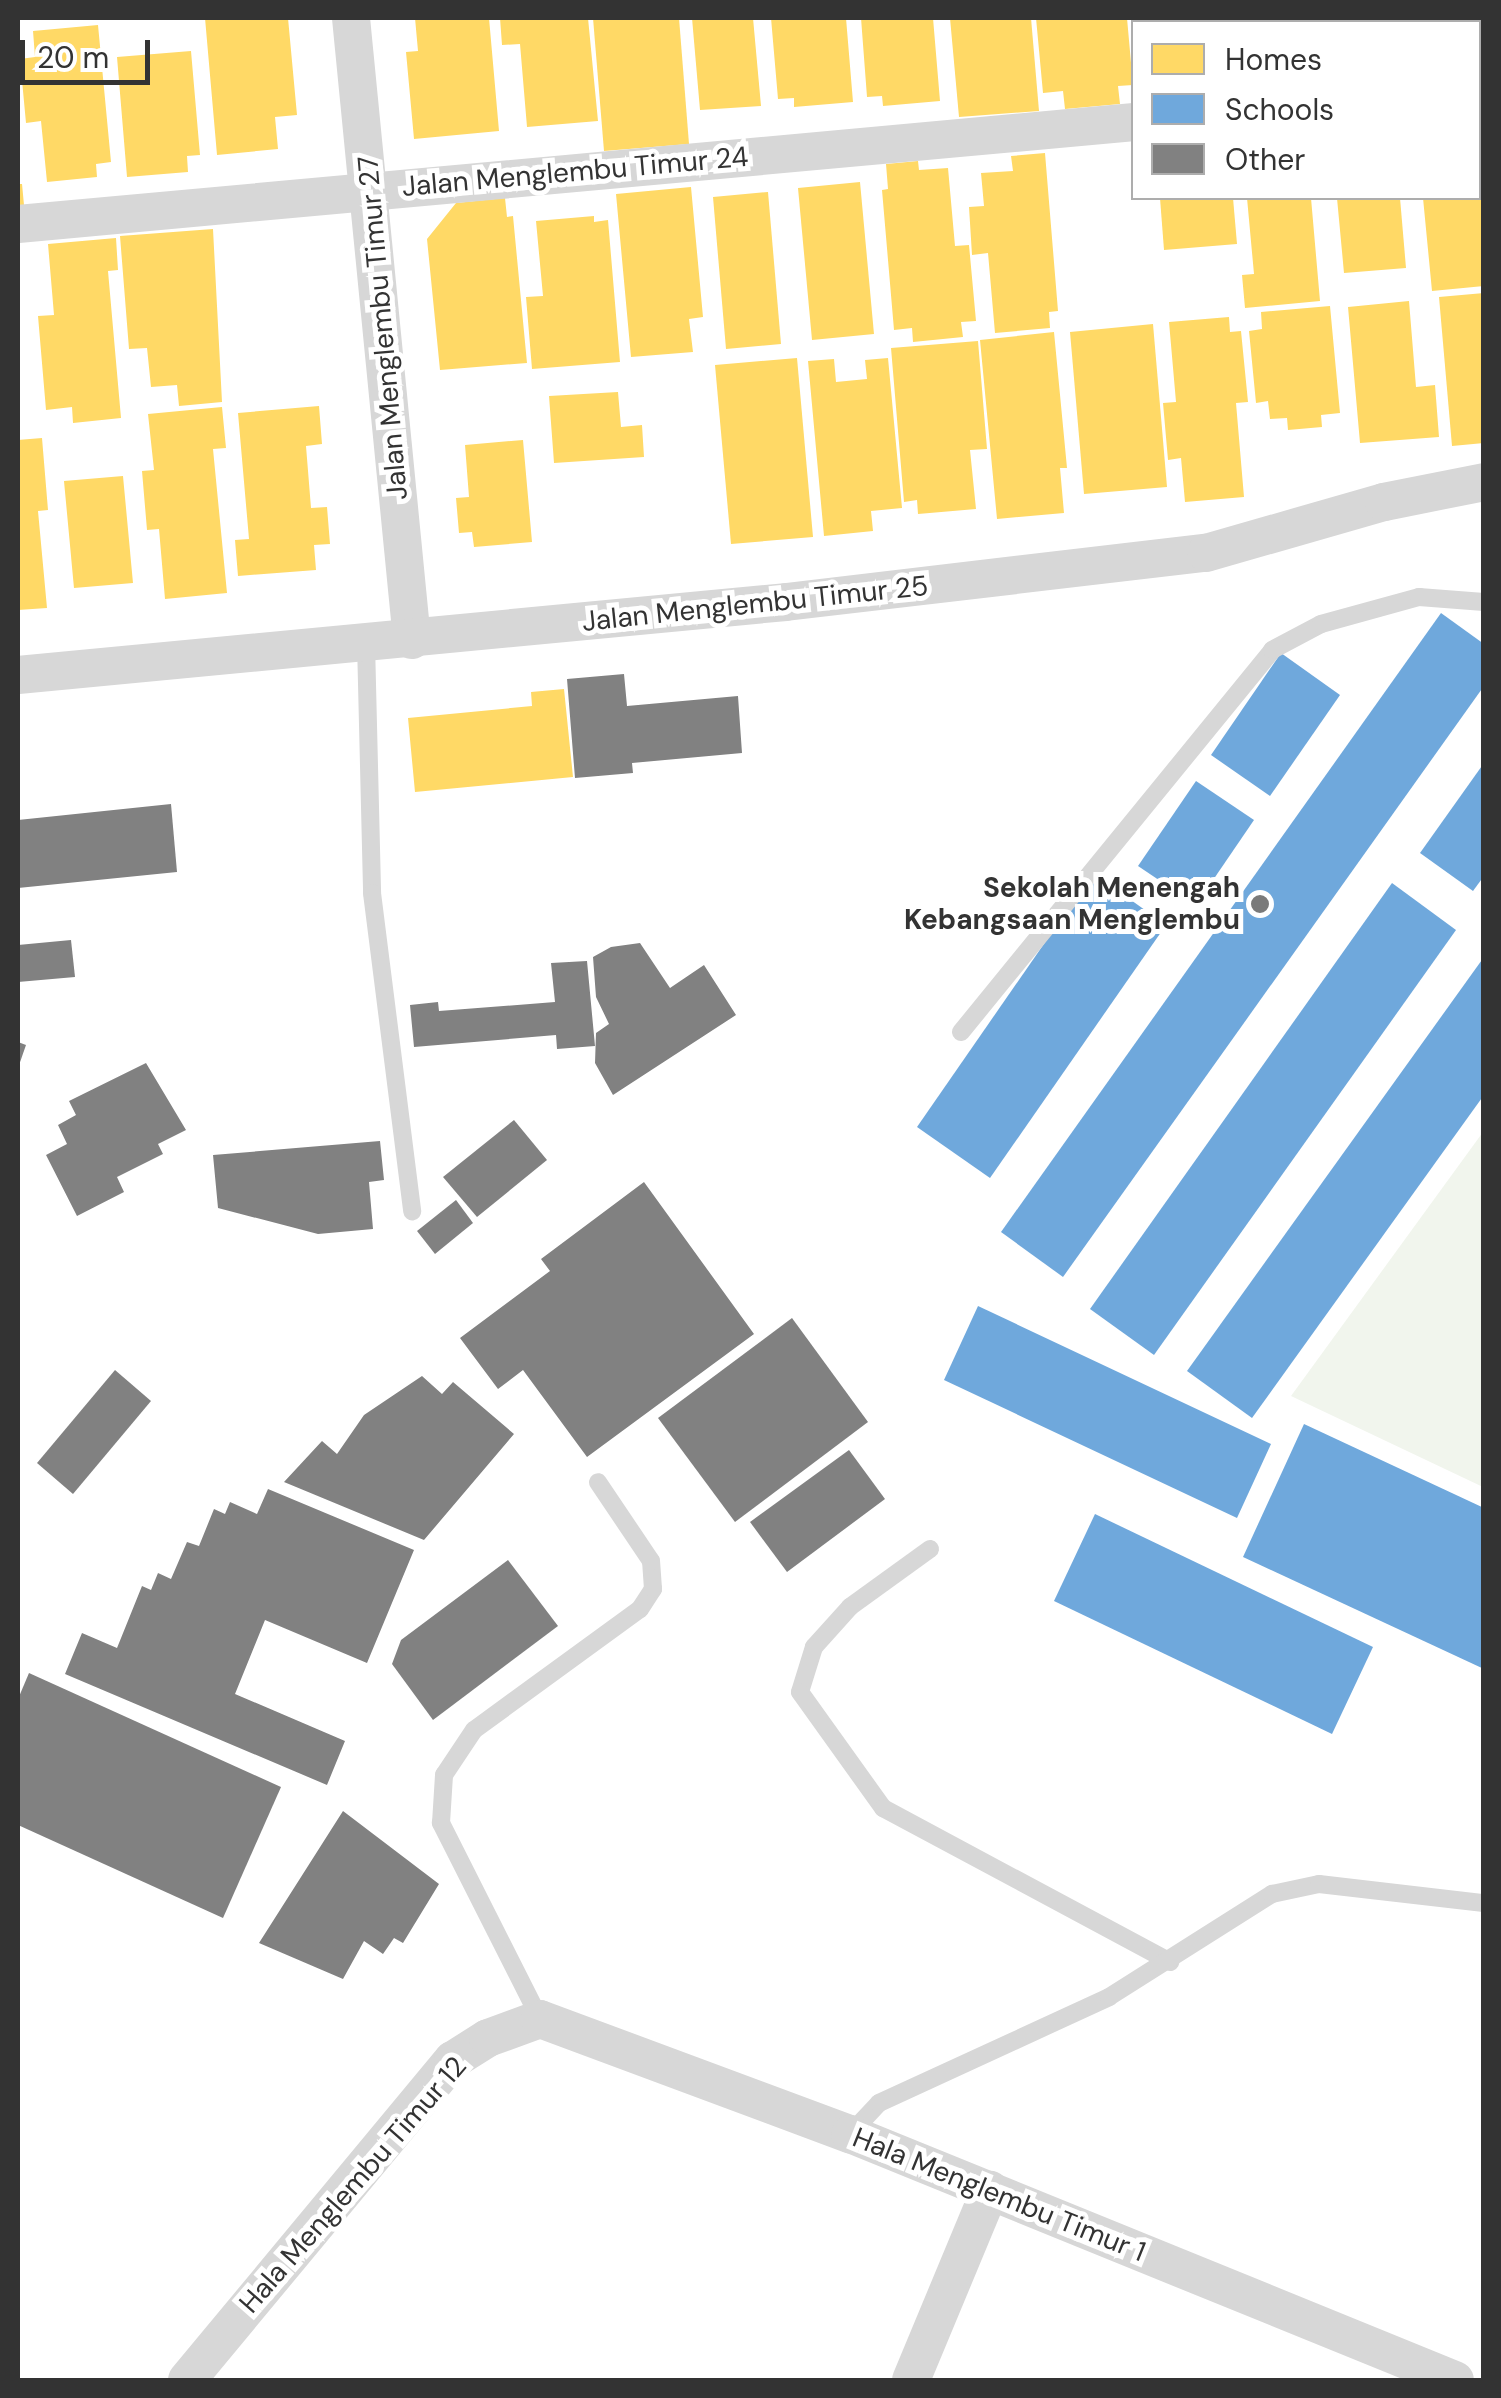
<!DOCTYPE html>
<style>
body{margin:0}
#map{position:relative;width:1501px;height:2398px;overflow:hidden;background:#fff;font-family:"DM Sans",sans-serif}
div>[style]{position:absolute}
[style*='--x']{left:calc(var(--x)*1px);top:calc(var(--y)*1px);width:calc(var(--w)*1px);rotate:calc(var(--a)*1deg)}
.green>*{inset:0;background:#f1f5ed}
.homes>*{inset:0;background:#ffd966}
.schools>*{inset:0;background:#6fa8dc}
.building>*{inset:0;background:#818181}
.service>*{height:18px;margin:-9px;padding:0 9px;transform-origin:9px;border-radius:9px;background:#d7d7d7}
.minor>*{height:38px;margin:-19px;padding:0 19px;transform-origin:19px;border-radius:19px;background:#d7d7d7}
.dots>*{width:28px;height:28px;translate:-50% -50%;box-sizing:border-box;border:5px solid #fff;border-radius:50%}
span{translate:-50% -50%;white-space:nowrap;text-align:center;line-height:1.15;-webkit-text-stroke:10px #fff;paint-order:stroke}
.street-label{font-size:28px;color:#333}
.poi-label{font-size:28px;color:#333;font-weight:700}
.right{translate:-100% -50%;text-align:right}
.frame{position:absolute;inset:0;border:20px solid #333;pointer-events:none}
.legend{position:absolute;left:1131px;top:20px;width:350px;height:180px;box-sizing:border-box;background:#fff;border:2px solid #adadad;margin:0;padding:12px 18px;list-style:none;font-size:30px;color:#333}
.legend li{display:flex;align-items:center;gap:20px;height:50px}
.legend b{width:50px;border:2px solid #adadad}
.scale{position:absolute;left:20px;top:40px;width:130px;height:45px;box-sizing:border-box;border:5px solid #333;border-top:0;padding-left:12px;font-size:30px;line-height:35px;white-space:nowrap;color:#333;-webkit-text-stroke:8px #fff;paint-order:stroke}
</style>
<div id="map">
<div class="green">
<div style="clip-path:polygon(1483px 1132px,1483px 1487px,1291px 1396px)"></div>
</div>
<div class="homes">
<div style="clip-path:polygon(205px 18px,288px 18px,297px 115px,275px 117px,278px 149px,217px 155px)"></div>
<div style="clip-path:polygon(415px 18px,489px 18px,499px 131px,414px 139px,406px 52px,418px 51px)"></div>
<div style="clip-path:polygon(500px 18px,588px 18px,598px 121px,527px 127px,520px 44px,502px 45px)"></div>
<div style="clip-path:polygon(593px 18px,679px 18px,689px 144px,604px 151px)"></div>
<div style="clip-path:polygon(692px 18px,753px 18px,761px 106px,700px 110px)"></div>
<div style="clip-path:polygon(771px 18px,846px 18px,853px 102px,794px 107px,794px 98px,778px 99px)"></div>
<div style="clip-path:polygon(861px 18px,933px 18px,940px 101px,883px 106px,882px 96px,867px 97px)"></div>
<div style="clip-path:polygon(950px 18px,1031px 18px,1039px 111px,959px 117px)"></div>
<div style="clip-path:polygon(1036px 18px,1127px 18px,1133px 85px,1118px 86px,1120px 104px,1065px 109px,1063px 91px,1043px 93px)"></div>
<div style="clip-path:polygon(1144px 18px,1201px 18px,1201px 22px,1144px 22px)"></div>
<div style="clip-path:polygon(1232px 18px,1289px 18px,1290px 22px,1232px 22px)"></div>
<div style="clip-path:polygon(1317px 18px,1383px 18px,1384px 22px,1318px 22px)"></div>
<div style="clip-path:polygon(1399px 18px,1484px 18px,1484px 32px,1478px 22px)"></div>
<div style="clip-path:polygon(98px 25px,111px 162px,96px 164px,97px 177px,47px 182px,41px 121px,26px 123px,20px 59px,35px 57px,33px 31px)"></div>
<div style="clip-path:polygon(191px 51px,200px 155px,187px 156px,188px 172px,127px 177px,117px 57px)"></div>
<div style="clip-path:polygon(1484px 112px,1484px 286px,1432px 291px,1423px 198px,1478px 198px)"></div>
<div style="clip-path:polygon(1045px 153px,1058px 311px,1049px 312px,1050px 328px,995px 333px,988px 253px,972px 255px,969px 207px,984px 206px,981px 173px,1013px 171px,1011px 156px)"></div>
<div style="clip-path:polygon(918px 161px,919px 170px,948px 168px,955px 246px,969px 245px,976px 321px,961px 322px,963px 337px,913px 342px,912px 328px,894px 330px,882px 190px,888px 189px,886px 164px)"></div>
<div style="clip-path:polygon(860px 182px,874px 334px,812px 340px,798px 188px)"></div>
<div style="clip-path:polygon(18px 184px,22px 184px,24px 205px,18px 205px)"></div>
<div style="clip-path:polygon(691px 187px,703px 317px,689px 319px,693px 352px,631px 357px,616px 194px)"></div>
<div style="clip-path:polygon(768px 192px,781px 344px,726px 349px,713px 197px)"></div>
<div style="clip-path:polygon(505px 198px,507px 217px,513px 216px,527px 363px,440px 370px,427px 239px,456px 203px)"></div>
<div style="clip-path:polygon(1160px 198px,1233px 198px,1237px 244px,1164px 250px)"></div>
<div style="clip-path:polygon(1247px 198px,1311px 198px,1320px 301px,1245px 308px,1242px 275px,1254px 274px)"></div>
<div style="clip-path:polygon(1337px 198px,1400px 198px,1406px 268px,1344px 273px)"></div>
<div style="clip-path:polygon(594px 216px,594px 222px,608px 220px,620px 362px,532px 369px,526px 297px,543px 296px,536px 221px)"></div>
<div style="clip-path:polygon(213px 229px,222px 402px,179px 406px,177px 385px,151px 387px,147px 348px,129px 349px,120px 236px)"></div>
<div style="clip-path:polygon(116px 238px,118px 270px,108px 271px,121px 418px,73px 423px,72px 407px,46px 410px,38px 316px,54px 315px,48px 244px)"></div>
<div style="clip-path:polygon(1484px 293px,1484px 443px,1452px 446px,1439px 297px)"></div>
<div style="clip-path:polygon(1409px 301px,1416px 387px,1435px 385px,1439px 437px,1360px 443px,1348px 307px)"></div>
<div style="clip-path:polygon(1330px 306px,1340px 413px,1321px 415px,1322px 427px,1288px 430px,1287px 418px,1270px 419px,1268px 401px,1256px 403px,1249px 331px,1262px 329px,1261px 312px)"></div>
<div style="clip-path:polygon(1229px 317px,1230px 332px,1241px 331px,1248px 402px,1236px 403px,1244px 497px,1185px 502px,1181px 458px,1168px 460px,1163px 403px,1176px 402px,1169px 322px)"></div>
<div style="clip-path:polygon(1153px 324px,1167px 487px,1084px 494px,1070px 332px)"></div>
<div style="clip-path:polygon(1054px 332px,1067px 468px,1060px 468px,1064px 513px,997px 519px,980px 340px)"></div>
<div style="clip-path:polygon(978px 341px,987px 449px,970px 450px,976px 509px,918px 514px,917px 500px,904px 502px,891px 348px)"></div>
<div style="clip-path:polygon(797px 358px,813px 537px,731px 544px,715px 365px)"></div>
<div style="clip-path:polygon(888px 358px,902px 508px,871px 511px,873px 531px,824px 536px,808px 361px,834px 359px,836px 382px,867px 379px,865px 360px)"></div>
<div style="clip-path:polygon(618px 392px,621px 427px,642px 425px,644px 457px,554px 463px,549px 396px)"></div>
<div style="clip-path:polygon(319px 406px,322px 444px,306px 446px,311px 508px,327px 507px,330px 544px,314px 545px,316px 570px,238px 576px,235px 540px,249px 539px,238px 413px)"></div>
<div style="clip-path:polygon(222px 407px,226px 448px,213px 449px,227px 593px,165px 599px,159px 529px,147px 530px,142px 471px,154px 470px,148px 414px)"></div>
<div style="clip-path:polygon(42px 438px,48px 510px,38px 511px,47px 608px,18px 610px,18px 440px)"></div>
<div style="clip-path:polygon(523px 440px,532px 542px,474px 547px,472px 532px,459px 533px,456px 498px,469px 497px,465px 445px)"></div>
<div style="clip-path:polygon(123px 476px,133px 583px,74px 588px,64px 481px)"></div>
<div style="clip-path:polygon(564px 689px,573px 777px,415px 792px,408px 718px,532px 706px,531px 692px)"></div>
</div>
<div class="schools">
<div style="clip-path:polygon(1441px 613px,1484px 644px,1484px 686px,1063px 1277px,1001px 1232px)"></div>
<div style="clip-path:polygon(1281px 653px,1340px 695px,1270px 796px,1211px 755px)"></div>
<div style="clip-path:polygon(1484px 763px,1484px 876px,1473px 891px,1420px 853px)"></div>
<div style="clip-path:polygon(1196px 781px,1254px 820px,1196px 905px,1138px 866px)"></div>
<div style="clip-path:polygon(1093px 873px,1166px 925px,990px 1178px,917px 1127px)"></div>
<div style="clip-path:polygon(1392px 883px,1456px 930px,1154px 1355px,1090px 1309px)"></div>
<div style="clip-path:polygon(1484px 957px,1484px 1095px,1252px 1418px,1187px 1371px)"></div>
<div style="clip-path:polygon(978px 1306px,1271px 1444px,1237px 1518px,944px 1380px)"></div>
<div style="clip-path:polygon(1304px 1424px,1484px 1508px,1484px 1669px,1243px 1557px)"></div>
<div style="clip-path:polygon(1095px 1514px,1373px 1647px,1332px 1734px,1054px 1601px)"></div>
</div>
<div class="building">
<div style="clip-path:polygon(624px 674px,627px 706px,738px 696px,742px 753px,632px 763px,633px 773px,575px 778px,567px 679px)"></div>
<div style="clip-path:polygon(171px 804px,177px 872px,18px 888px,18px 820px)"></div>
<div style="clip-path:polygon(71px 940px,75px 977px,18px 982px,18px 945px)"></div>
<div style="clip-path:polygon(640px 943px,670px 988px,704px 965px,736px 1015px,613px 1095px,595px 1063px,596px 1033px,609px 1024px,596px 997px,593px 957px,611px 947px)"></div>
<div style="clip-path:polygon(587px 961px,595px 1046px,557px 1049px,556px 1035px,414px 1047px,410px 1005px,438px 1002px,439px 1011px,555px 1002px,551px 963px)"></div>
<div style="clip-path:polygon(18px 1042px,26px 1045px,18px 1068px)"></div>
<div style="clip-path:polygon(146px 1063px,186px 1130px,158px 1144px,163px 1154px,117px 1177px,124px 1192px,77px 1216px,46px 1155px,67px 1144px,58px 1125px,76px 1115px,69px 1101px)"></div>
<div style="clip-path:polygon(514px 1120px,547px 1160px,477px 1217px,443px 1177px)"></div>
<div style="clip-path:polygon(380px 1141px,384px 1180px,369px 1182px,373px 1229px,318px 1234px,218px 1208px,213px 1155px)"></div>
<div style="clip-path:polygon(644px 1182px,754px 1334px,587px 1457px,523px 1370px,498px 1389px,460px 1338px,550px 1271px,541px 1259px)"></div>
<div style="clip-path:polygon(456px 1200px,473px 1223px,435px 1254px,417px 1231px)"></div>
<div style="clip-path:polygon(792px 1318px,868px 1422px,735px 1522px,658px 1418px)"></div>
<div style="clip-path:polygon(115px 1370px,151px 1401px,73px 1494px,37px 1463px)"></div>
<div style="clip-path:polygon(422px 1376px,442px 1394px,453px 1382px,514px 1434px,424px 1540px,284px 1482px,322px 1441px,337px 1454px,364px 1415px)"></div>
<div style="clip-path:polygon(849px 1450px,885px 1499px,787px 1572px,750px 1522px)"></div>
<div style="clip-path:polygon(268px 1489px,414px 1550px,367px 1663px,265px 1620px,235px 1694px,345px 1741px,327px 1785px,65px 1674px,82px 1633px,117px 1648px,142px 1586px,151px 1590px,158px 1573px,171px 1579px,187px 1542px,199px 1546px,214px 1509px,225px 1514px,230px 1502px,257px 1514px)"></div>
<div style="clip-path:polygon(508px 1560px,558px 1626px,433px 1720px,392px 1664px,401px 1640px)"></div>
<div style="clip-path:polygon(29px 1673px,281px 1787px,223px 1918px,18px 1825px,18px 1699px)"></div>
<div style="clip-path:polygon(343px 1811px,439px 1884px,403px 1943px,394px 1938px,383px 1954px,364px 1941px,343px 1979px,259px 1943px)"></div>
</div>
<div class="service">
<div style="--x:366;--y:643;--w:250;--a:88.6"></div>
<div style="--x:372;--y:893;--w:321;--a:82.8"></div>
<div style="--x:961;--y:1032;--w:493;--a:-50.8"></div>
<div style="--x:1272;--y:650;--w:55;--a:-28"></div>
<div style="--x:1321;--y:624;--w:102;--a:-15.4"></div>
<div style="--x:1419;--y:597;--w:65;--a:4.4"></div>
<div style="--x:930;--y:1549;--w:99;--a:144.1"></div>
<div style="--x:850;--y:1607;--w:54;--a:132"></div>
<div style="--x:814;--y:1647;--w:47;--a:107.3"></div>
<div style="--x:800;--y:1692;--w:143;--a:54.4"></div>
<div style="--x:883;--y:1808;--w:326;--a:28.2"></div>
<div style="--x:540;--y:2019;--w:220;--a:-116.8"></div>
<div style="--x:441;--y:1823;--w:48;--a:-86.4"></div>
<div style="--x:444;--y:1775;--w:54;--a:-56.3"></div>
<div style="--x:474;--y:1730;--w:205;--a:-36.1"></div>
<div style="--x:640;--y:1609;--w:24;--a:-57"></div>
<div style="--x:653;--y:1589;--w:28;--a:-94"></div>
<div style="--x:651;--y:1561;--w:95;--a:-123.9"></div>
<div style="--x:850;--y:2134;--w:42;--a:-46.9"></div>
<div style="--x:879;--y:2103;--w:253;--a:-24.7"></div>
<div style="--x:1109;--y:1997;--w:193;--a:-32.3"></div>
<div style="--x:1272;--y:1894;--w:48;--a:-12"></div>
<div style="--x:1319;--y:1884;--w:166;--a:6.6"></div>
</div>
<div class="minor">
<div style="--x:351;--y:18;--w:625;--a:84.4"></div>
<div style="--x:1478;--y:91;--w:6;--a:0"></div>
<div style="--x:18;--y:224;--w:1121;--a:-5.22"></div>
<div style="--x:18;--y:675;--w:771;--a:-5.43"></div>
<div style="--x:786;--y:602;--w:423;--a:-6.7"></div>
<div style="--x:1206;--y:553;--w:185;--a:-16"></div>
<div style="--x:1384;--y:502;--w:102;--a:-11.3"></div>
<div style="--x:187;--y:2380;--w:416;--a:-50.3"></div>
<div style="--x:453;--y:2060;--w:41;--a:-32.2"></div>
<div style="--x:488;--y:2038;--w:55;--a:-20.1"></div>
<div style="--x:540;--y:2019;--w:331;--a:20.4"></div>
<div style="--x:850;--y:2134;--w:653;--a:22.13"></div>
<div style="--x:911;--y:2380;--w:206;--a:-67.4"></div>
</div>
<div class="dots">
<div style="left:1260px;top:904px;background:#7a7a7a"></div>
</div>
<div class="street-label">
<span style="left:575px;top:172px;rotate:-5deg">Jalan Menglembu Timur 24</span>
<span style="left:383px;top:328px;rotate:-95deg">Jalan Menglembu Timur 27</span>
<span style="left:755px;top:604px;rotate:-6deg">Jalan Menglembu Timur 25</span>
<span style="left:353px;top:2185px;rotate:-49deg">Hala Menglembu Timur 12</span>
<span style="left:999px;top:2195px;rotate:22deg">Hala Menglembu Timur 1</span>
</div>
<div class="poi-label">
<span class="right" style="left:1240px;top:904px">Sekolah Menengah<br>Kebangsaan Menglembu</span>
</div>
<div class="frame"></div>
<ul class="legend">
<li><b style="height:28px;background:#ffd966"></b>Homes</li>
<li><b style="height:28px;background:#6fa8dc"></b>Schools</li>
<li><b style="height:28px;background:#818181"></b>Other</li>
</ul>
<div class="scale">20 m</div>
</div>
